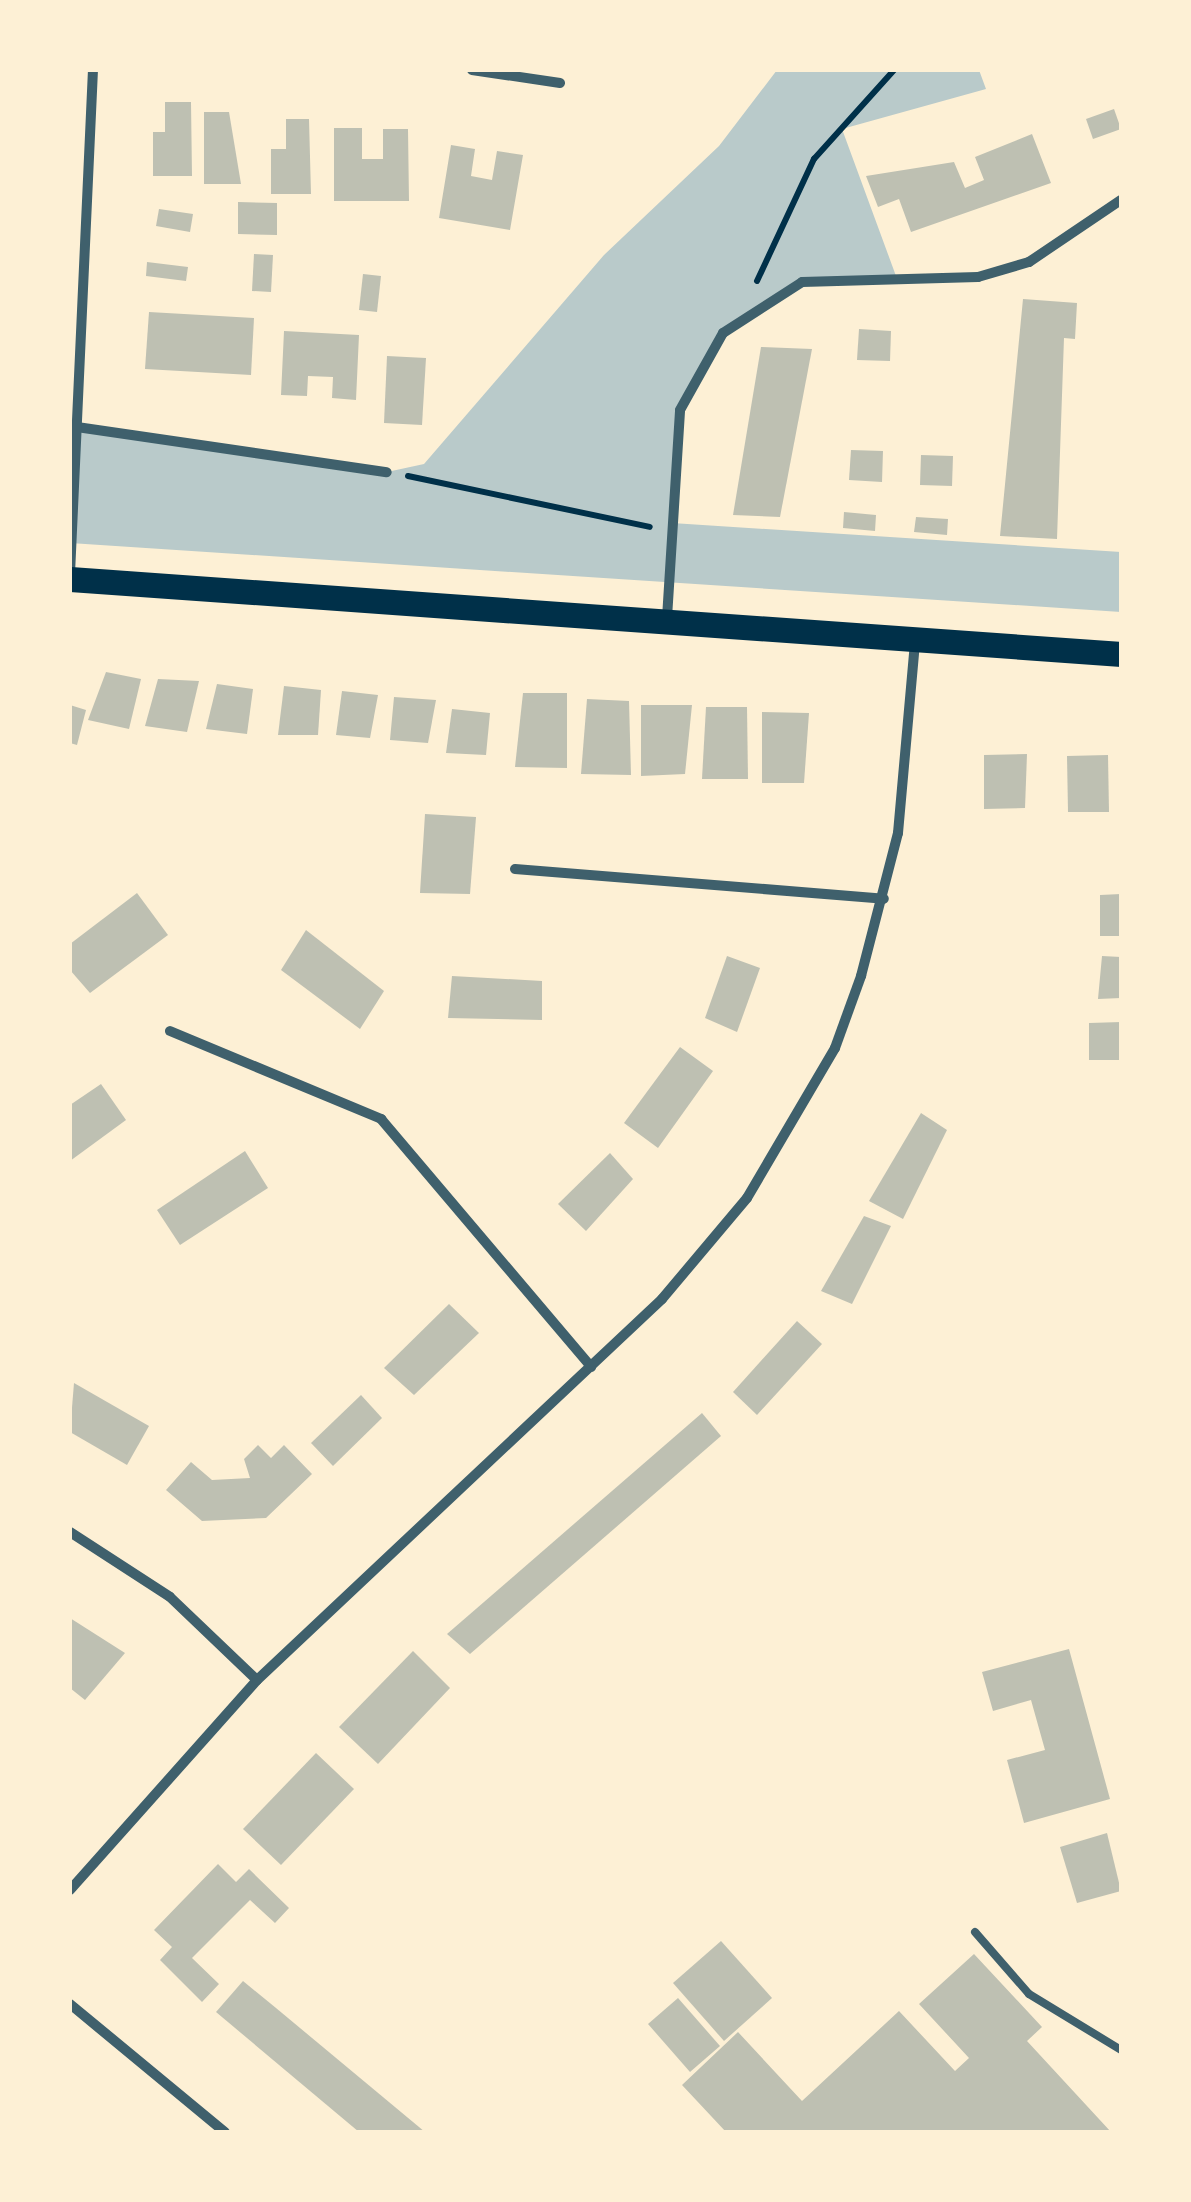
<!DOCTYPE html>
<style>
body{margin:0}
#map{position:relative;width:1191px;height:2202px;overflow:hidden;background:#fdf0d5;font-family:"Source Serif 4",serif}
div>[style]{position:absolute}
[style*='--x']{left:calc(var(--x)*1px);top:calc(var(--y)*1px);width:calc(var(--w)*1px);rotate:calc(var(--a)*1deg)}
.green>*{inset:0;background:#b9caca}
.building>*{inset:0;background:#bec0b2}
.path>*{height:6px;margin:-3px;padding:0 3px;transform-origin:3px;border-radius:3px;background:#003049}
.service>*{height:8px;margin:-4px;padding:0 4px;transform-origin:4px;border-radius:4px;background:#3f606c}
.minor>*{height:10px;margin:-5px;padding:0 5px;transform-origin:5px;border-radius:5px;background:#3f606c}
.primary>*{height:25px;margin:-12.5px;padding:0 12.5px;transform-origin:12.5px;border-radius:12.5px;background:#003049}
span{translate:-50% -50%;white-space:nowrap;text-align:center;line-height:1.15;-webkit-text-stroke:10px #fdf0d5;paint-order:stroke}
.frame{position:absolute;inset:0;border:72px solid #fdf0d5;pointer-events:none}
</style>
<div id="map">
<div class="green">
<div style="clip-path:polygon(777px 70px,979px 70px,986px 89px,842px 129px,896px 276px,802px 282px,723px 333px,680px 410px,672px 523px,1121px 552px,1121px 612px,70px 543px,70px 426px,387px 472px,424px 464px,604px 255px,719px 146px)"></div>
</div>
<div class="building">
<div style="clip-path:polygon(165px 102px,191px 102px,192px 176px,153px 176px,153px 132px,165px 132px)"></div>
<div style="clip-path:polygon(1114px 109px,1121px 129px,1093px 139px,1086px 119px)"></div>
<div style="clip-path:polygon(204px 112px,229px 112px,241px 184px,204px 184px)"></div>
<div style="clip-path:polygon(286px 119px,309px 119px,311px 194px,271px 194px,271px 149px,286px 149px)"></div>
<div style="clip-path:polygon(334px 128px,362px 128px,362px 159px,383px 159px,383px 129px,408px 129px,409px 201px,334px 201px)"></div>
<div style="clip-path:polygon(1032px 134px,1051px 183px,911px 232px,899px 199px,878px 207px,866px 176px,954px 162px,965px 188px,984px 180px,975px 157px)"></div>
<div style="clip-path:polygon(451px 145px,475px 149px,471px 176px,492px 180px,497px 151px,523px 155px,510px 230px,439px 218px)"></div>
<div style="clip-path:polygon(238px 202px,277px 203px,277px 235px,238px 234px)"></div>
<div style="clip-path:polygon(159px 209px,193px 214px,190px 232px,156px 226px)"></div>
<div style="clip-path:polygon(254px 254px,273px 255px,271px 292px,252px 291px)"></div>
<div style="clip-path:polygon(147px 262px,188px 267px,186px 281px,146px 276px)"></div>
<div style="clip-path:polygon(363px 274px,381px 276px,377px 312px,359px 310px)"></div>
<div style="clip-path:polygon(1023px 299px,1077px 303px,1075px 339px,1064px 338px,1057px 539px,1000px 536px)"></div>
<div style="clip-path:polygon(149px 312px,254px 318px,251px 375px,145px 369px)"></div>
<div style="clip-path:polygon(859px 329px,891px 331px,890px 361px,857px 360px)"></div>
<div style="clip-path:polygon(284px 331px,359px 335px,356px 400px,332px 398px,333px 377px,308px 376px,307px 396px,281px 395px)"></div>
<div style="clip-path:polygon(761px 347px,812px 349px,780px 517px,733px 515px)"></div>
<div style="clip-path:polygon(387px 356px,426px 358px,422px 425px,384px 423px)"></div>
<div style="clip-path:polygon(851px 450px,883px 451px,882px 482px,849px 480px)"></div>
<div style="clip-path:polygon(921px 455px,953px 456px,952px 486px,920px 485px)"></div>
<div style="clip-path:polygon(844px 512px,876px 515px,875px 531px,843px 528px)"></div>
<div style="clip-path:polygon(916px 517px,948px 519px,947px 535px,914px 532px)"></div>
<div style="clip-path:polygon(106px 672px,141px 679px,129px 729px,88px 720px)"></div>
<div style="clip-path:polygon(158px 679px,199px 681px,187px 732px,145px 726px)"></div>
<div style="clip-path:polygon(217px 684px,253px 689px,247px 734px,206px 729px)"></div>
<div style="clip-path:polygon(284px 686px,321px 690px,318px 735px,278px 735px)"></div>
<div style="clip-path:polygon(342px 691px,378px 695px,370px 738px,336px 735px)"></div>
<div style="clip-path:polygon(523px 693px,567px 693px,567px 768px,515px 767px)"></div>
<div style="clip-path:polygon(394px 697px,436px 700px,428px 743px,390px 740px)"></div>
<div style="clip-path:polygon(587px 699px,629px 701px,631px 775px,581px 774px)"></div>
<div style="clip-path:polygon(70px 705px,86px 710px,77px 745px,70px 743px)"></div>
<div style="clip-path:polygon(641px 705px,692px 705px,685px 774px,641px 776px)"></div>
<div style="clip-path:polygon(706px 707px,747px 707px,748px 779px,702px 779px)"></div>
<div style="clip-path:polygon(452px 709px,490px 713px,486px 755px,446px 753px)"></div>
<div style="clip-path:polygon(762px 712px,809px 713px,804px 783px,762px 783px)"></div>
<div style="clip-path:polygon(1027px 754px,1025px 808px,984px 809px,984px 755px)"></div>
<div style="clip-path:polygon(1108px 755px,1109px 812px,1068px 812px,1067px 756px)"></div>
<div style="clip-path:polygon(425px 814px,476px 817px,470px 894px,420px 893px)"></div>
<div style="clip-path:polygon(137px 893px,168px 935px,90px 993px,70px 970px,70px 944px)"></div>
<div style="clip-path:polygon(1121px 894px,1121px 936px,1100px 936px,1100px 895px)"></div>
<div style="clip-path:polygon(306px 930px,384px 991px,360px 1029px,281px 970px)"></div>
<div style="clip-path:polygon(727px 956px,760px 968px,737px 1032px,705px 1018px)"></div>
<div style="clip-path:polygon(1102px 956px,1121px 957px,1121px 998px,1098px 999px)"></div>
<div style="clip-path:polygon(452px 976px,542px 981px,542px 1020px,448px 1018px)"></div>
<div style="clip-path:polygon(1121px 1022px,1121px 1060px,1089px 1060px,1089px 1023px)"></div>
<div style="clip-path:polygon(680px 1047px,713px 1071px,658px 1148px,624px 1123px)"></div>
<div style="clip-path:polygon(101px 1084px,126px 1120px,70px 1161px,70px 1105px)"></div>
<div style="clip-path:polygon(921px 1113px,947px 1130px,903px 1219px,869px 1201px)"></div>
<div style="clip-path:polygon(245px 1151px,268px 1188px,180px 1245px,157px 1210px)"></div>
<div style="clip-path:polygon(610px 1153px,633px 1179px,586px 1231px,558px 1204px)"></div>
<div style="clip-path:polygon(864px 1216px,891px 1226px,852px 1304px,821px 1291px)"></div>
<div style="clip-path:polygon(449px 1304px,479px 1333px,414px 1395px,384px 1368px)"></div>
<div style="clip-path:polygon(797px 1321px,822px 1344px,757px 1415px,733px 1392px)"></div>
<div style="clip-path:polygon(74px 1383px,149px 1426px,127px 1465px,70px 1432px)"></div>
<div style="clip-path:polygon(361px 1395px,382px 1418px,333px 1466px,311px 1443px)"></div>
<div style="clip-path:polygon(702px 1413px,721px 1436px,470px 1654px,447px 1634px)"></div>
<div style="clip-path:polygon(258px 1445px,271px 1458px,284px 1445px,312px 1474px,266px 1518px,202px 1521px,166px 1490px,191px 1462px,212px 1480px,250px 1478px,244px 1459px)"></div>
<div style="clip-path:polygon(70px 1618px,125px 1653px,85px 1700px,70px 1688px)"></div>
<div style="clip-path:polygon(1069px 1649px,1110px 1799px,1024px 1823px,1007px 1760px,1045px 1750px,1031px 1700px,993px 1711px,982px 1672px)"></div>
<div style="clip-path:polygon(413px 1651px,450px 1688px,378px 1764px,339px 1727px)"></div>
<div style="clip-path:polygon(316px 1753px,354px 1789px,281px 1865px,243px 1829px)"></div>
<div style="clip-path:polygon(1107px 1833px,1121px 1891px,1077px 1903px,1060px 1847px)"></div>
<div style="clip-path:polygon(218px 1864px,236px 1882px,249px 1869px,289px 1908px,275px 1923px,250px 1900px,192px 1958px,219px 1984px,202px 2002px,160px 1960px,172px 1947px,154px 1930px)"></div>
<div style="clip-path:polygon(721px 1941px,772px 1998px,724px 2041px,673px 1983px)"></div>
<div style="clip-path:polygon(974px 1954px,1042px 2027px,1027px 2041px,1111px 2132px,726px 2132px,682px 2085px,738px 2032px,802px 2101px,899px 2011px,955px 2071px,969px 2058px,919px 2004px)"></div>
<div style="clip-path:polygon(243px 1981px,276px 2008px,425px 2132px,359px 2132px,216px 2012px)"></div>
<div style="clip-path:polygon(678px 1998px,720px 2046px,690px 2072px,648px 2024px)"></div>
</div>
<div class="path">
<div style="--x:757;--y:281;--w:135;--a:-65"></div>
<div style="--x:814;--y:159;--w:120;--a:-48"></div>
<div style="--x:408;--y:476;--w:247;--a:11.9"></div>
</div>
<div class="service">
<div style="--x:975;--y:1932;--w:82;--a:48.9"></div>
<div style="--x:1029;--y:1994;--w:108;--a:31.3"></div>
</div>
<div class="minor">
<div style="--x:472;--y:70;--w:89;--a:8.4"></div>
<div style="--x:70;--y:426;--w:320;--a:8.3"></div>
<div style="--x:70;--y:574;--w:505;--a:-87.39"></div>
<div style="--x:667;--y:618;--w:208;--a:-86.4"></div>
<div style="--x:680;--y:410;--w:88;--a:-60.8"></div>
<div style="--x:723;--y:333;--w:94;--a:-32.8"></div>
<div style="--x:802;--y:282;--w:176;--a:-1.6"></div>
<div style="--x:978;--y:277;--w:53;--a:-16.4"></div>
<div style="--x:1029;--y:262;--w:111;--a:-34"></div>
<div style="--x:515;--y:869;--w:370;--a:4.6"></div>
<div style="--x:170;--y:1031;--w:229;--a:22.6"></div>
<div style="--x:381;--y:1119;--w:325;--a:49.7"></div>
<div style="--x:70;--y:1532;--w:119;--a:33"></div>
<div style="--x:170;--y:1597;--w:120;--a:43.7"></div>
<div style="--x:70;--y:1890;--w:281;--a:-48.3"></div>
<div style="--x:257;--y:1680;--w:556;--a:-43.25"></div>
<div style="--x:662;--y:1299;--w:132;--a:-49.9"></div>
<div style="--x:747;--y:1198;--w:174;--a:-59.6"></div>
<div style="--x:835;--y:1048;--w:77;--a:-70.1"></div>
<div style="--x:861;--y:976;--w:148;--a:-75.5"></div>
<div style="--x:898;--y:833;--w:191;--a:-84.9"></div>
<div style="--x:70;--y:2004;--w:201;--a:39.6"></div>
</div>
<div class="primary">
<div style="--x:70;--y:579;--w:1054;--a:4.08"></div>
</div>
<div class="frame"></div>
</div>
